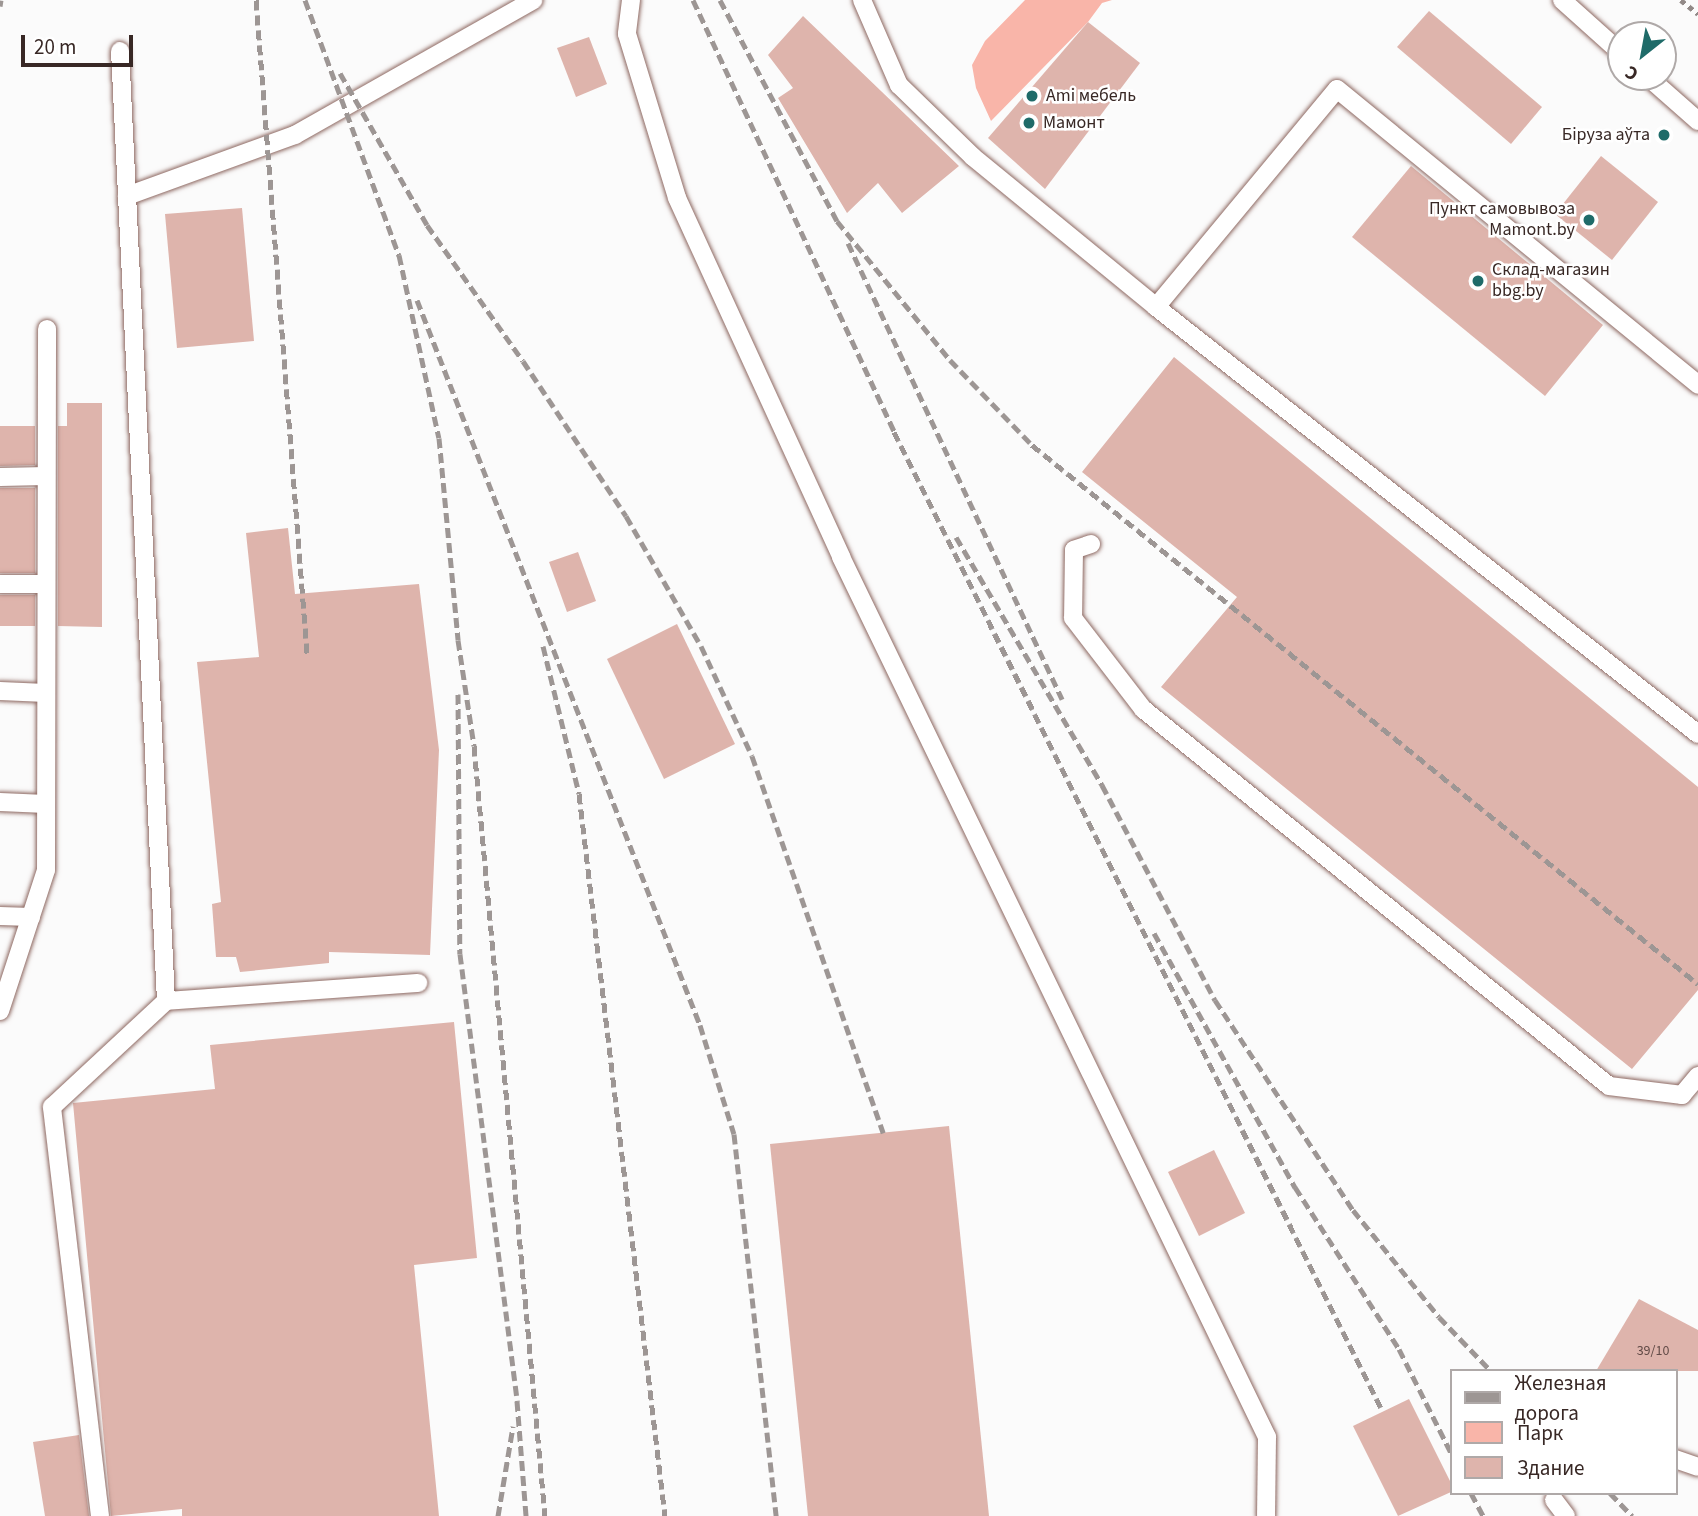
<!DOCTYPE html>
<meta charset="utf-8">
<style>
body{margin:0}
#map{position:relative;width:1698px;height:1516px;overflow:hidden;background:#fbfbfb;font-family:"Source Sans 3",sans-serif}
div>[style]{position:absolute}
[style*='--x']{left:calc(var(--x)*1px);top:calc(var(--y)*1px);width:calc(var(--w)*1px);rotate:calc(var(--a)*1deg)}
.green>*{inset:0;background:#f9b5a9}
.building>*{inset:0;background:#deb4ac}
.path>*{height:4.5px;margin-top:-2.25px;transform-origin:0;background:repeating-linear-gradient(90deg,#928a88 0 5px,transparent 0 10px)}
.roads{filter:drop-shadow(0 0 2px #8e6962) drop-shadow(0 0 2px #8e6962)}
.service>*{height:18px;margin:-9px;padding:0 9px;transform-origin:9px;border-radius:9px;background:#fff}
.rail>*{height:5px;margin-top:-2.5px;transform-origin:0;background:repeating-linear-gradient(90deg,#9d9694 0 10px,transparent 0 15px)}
.dots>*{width:19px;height:19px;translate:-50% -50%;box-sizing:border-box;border:4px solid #fff;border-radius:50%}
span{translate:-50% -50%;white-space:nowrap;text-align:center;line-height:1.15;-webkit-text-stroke:5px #fff;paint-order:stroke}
.number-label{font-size:14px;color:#624b47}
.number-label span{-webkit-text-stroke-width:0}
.poi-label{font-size:18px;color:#382825}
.left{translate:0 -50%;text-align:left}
.right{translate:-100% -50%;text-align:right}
.legend{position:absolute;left:1450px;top:1369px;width:228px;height:126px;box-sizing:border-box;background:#fff;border:2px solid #afa9a8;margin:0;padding:9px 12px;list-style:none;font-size:21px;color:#382825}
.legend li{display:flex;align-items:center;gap:14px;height:35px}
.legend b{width:35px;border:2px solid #afa9a8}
.north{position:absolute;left:1607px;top:21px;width:70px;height:70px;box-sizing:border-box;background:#fff;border:2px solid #afa9a8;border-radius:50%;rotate:211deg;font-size:19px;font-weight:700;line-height:28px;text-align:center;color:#382825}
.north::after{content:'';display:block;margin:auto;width:24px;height:32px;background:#1f6b69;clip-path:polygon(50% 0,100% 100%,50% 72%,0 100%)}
.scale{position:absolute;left:21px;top:35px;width:112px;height:32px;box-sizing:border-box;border:4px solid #382825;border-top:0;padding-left:9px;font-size:21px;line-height:24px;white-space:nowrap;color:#382825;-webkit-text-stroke:5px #fff;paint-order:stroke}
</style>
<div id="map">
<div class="green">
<div style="clip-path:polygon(1025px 0,1112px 0,1102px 3px,1088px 22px,991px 121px,976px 88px,972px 65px,985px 41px)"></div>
</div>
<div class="building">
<div style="clip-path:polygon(1429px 11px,1542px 107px,1511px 144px,1397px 47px)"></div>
<div style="clip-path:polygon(803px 16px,959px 166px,902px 213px,878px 183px,847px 213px,778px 98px,793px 88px,768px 55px)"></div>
<div style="clip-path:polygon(1088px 22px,1140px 63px,1045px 189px,988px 138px)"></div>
<div style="clip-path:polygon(589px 37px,607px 84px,576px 97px,557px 48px)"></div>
<div style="clip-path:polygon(1601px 156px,1658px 202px,1612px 260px,1555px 214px)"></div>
<div style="clip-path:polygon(1411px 166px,1603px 325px,1545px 396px,1352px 237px)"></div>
<div style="clip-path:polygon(242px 208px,254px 341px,177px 348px,165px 214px)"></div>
<div style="clip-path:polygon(1174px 357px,1698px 787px,1698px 990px,1632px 1069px,1161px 687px,1237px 597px,1082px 472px)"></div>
<div style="clip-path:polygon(67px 403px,102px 403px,102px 627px,58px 626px,58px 426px,67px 426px)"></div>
<div style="clip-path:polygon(0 426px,35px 426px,35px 465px,0 466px)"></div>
<div style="clip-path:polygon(0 488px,35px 488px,35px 573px,0 573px)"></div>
<div style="clip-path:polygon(288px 528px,295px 594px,419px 584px,439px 750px,430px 955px,329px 952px,329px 963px,240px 972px,236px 957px,216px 957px,212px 904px,221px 902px,197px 662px,259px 657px,246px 533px)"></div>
<div style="clip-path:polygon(578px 552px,596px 601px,567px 612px,549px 562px)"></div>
<div style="clip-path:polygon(0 595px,35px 595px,35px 626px,0 626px)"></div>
<div style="clip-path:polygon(677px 624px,735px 744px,664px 779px,607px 659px)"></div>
<div style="clip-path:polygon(454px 1022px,477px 1258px,414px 1265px,439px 1516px,182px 1516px,182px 1509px,111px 1516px,73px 1103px,215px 1089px,210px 1045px)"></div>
<div style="clip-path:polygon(949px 1126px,989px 1516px,808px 1516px,770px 1144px)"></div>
<div style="clip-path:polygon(1214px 1150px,1245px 1213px,1199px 1236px,1168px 1172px)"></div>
<div style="clip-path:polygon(1639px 1299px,1698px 1330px,1698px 1371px,1596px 1371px)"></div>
<div style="clip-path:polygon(1409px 1399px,1451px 1483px,1451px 1492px,1398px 1516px,1353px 1426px)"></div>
<div style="clip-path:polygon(79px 1435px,89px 1516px,45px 1516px,33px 1442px)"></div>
</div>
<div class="path">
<div style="--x:1681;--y:0;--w:22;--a:39"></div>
</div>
<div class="roads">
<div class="service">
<div style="--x:631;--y:0;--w:34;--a:97"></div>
<div style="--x:627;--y:34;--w:171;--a:73"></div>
<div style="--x:677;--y:198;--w:395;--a:65.4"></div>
<div style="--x:841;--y:557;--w:978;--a:64.17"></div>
<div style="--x:1267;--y:1437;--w:79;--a:90.7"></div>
<div style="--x:862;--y:0;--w:93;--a:66.5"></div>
<div style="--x:899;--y:85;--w:103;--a:44.2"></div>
<div style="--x:973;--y:157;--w:237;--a:39.3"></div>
<div style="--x:1156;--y:307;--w:690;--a:38.23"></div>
<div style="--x:1562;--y:0;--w:79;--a:41.9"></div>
<div style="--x:1648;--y:77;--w:67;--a:41.3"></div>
<div style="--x:127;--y:196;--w:179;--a:-20"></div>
<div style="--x:295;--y:135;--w:274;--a:-29.5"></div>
<div style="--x:1156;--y:307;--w:283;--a:-50.3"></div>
<div style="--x:1337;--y:89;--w:467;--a:39.3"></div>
<div style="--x:0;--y:477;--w:46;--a:-1.2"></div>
<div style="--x:1091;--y:544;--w:18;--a:161"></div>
<div style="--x:1074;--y:550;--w:68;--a:90.8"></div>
<div style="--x:1073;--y:618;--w:115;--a:52.4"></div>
<div style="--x:1143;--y:709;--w:599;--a:38.97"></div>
<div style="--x:1609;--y:1086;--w:74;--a:7"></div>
<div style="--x:1682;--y:1095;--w:25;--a:-50"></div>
<div style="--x:0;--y:584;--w:46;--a:0"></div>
<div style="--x:0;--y:691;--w:46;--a:2.5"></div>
<div style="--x:0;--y:802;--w:46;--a:2.5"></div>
<div style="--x:0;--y:916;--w:31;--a:2"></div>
<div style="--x:166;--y:1001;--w:253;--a:-4.1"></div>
<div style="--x:0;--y:1011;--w:148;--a:-71.9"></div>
<div style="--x:46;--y:870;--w:541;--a:-89.89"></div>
<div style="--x:1675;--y:1459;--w:24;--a:19"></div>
<div style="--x:1554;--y:1500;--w:20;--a:53"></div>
<div style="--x:100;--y:1516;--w:412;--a:-96.7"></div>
<div style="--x:52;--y:1107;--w:156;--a:-42.9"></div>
<div style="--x:166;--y:1001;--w:951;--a:-92.77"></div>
</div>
</div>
<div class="rail">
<div style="--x:256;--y:0;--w:655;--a:85.53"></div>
<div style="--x:305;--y:0;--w:272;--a:69.8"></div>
<div style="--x:399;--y:255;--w:187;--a:77.7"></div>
<div style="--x:439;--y:438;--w:203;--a:84.6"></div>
<div style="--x:458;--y:640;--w:107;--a:81.4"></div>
<div style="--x:474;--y:746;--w:773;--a:84.73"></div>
<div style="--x:693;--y:0;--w:476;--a:65"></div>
<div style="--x:894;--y:432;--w:1095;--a:63.48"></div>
<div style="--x:720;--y:0;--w:250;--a:62.1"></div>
<div style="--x:837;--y:221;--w:179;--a:50.9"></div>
<div style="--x:950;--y:360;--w:118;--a:46"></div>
<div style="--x:1032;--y:445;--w:857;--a:38.98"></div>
<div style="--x:0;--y:6;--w:6;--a:-81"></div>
<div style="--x:340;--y:73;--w:175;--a:60.2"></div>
<div style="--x:427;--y:225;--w:166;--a:54.8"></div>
<div style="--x:523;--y:361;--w:186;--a:56.4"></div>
<div style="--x:626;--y:516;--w:150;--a:60"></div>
<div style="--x:701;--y:646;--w:121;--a:65.1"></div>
<div style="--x:752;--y:756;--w:399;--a:70.8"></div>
<div style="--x:848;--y:243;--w:504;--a:64.86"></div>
<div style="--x:417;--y:300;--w:778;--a:68.68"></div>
<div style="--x:700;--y:1025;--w:114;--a:72.7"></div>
<div style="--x:734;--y:1134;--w:384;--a:83.7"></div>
<div style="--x:956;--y:537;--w:288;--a:59.5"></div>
<div style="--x:1102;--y:785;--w:243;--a:62.3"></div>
<div style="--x:1215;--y:1000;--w:251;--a:56.7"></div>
<div style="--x:1353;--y:1210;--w:137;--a:51.2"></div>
<div style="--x:1439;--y:1317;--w:75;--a:46.1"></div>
<div style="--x:543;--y:646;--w:152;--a:76.3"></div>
<div style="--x:579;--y:794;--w:727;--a:83.21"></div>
<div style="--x:458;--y:694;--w:260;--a:89.6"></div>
<div style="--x:460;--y:954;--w:451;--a:82.7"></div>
<div style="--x:517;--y:1401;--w:115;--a:85.5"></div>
<div style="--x:1154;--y:933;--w:291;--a:61"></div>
<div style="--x:1295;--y:1187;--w:193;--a:57.3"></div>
<div style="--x:1399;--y:1349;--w:116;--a:63.4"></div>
<div style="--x:1471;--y:1493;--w:26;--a:62"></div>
<div style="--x:1610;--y:1493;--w:32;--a:46"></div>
<div style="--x:498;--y:1516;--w:91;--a:-80.5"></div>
</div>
<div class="dots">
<div style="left:1032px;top:96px;background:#1f6b69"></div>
<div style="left:1029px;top:123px;background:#1f6b69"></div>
<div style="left:1664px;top:135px;background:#1f6b69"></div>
<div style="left:1589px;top:220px;background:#1f6b69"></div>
<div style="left:1478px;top:281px;background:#1f6b69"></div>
</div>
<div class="number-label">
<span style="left:1653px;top:1351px">39/10</span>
</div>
<div class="poi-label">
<span class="left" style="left:1046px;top:96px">Ami мебель</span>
<span class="left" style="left:1043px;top:123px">Мамонт</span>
<span class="right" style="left:1650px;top:135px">Біруза аўта</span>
<span class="right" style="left:1575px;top:220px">Пункт самовывоза<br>Mamont.by</span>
<span class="left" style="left:1492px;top:281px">Склад-магазин<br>bbg.by</span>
</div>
<ul class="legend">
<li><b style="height:9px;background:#9d9694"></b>Железная дорога</li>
<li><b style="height:19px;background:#f9b5a9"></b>Парк</li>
<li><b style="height:19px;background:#deb4ac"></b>Здание</li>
</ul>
<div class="north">С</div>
<div class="scale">20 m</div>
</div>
